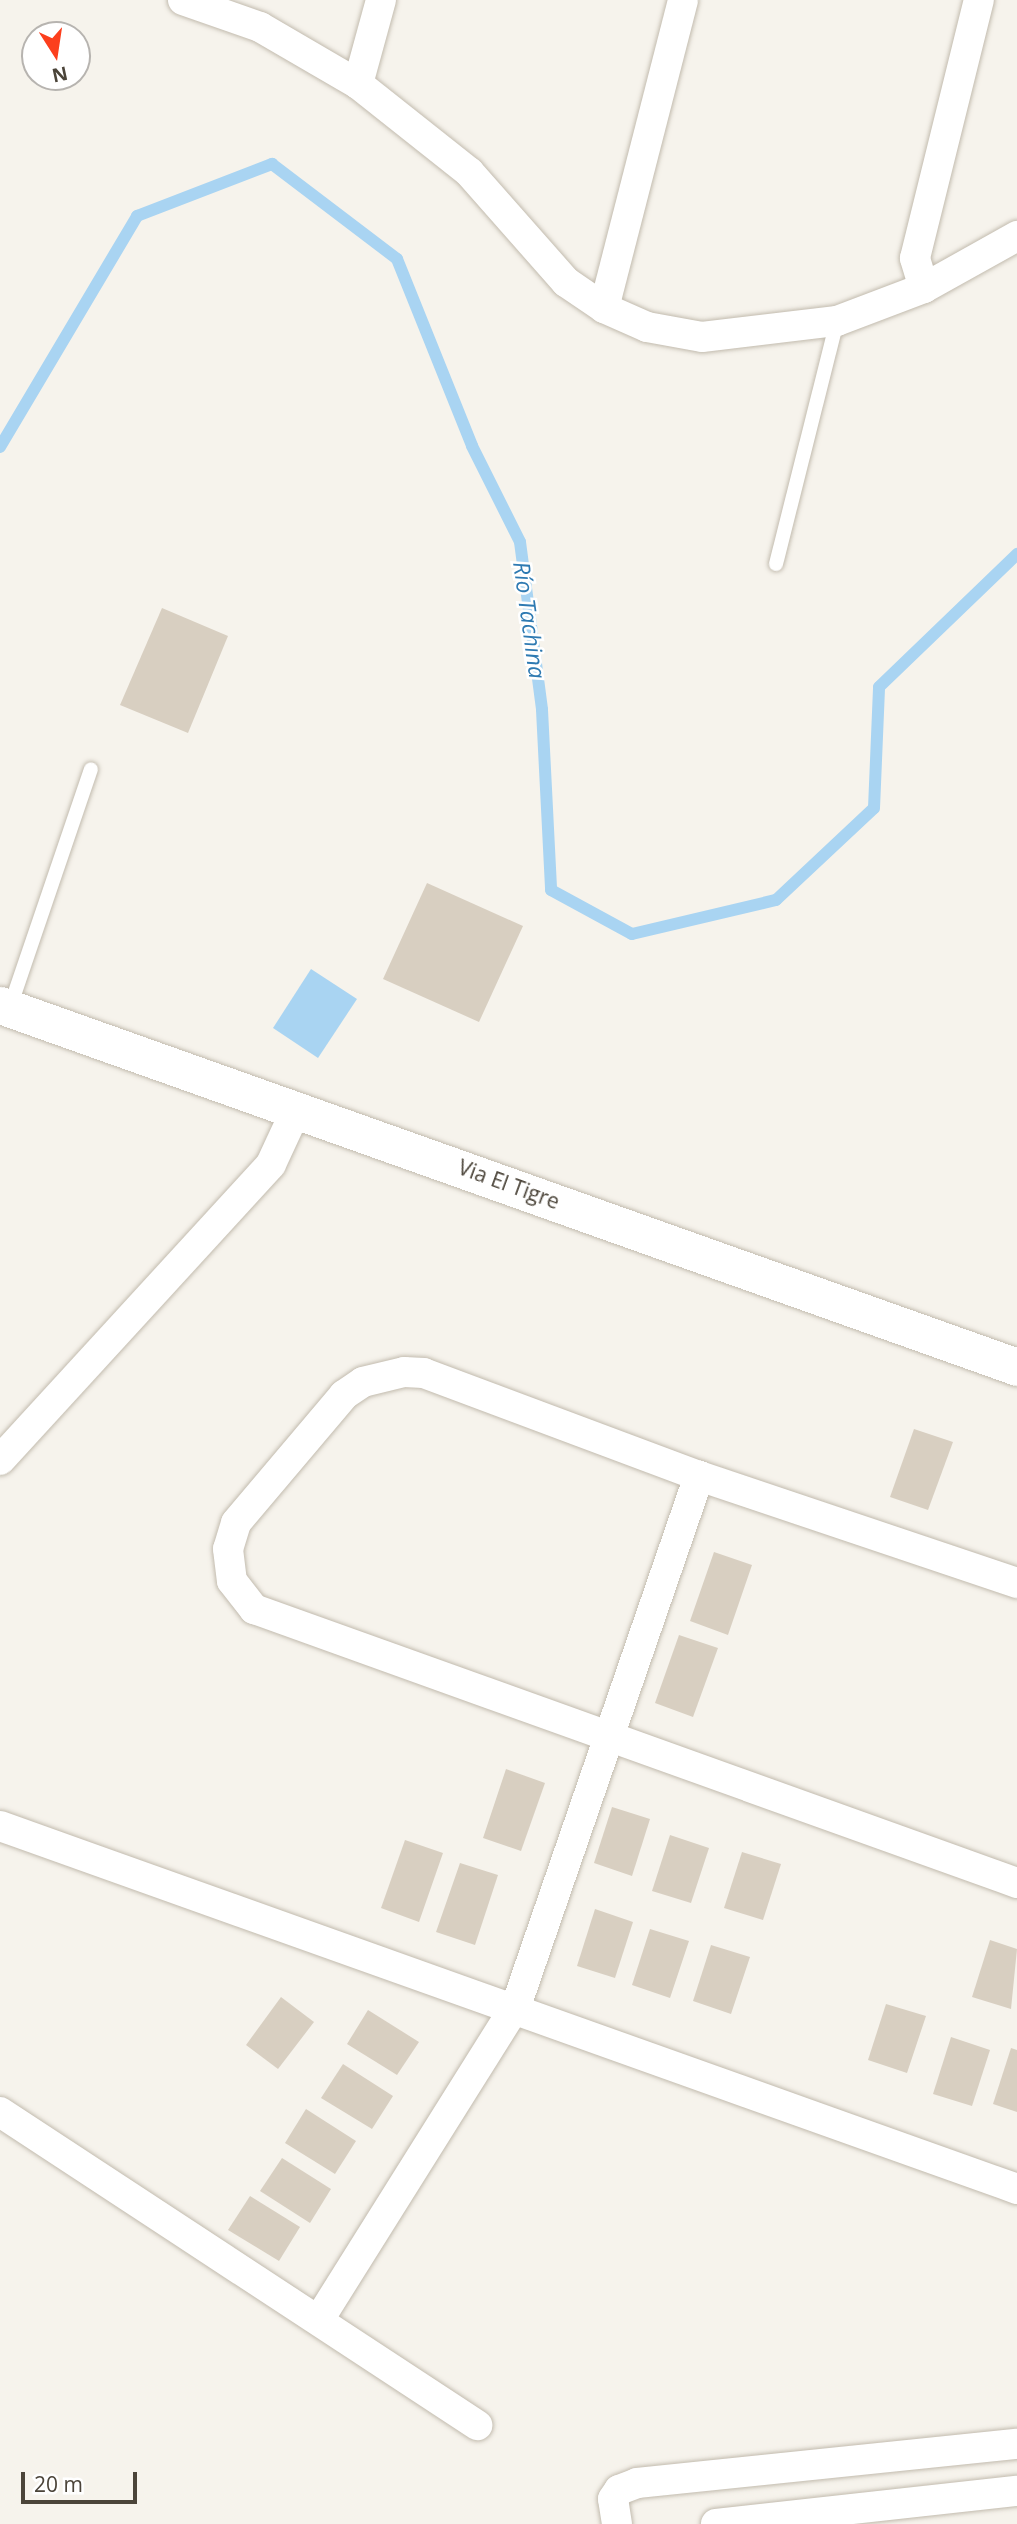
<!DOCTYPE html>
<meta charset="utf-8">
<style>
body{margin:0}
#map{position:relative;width:1017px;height:2524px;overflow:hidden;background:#f6f3ec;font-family:"Open Sans",sans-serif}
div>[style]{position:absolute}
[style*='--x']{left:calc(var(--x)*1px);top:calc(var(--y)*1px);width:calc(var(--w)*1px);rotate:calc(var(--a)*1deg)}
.water>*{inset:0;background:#a9d4f2}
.stream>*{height:12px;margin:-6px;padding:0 6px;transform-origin:6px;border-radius:6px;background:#a9d4f2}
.building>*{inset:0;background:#d8cfc1}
.roads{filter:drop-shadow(0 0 2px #c2bbae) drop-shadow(0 0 2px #c2bbae)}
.service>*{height:14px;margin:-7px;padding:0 7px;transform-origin:7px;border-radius:7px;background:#fff}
.minor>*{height:30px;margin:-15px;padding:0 15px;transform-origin:15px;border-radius:15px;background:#fff}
.tertiary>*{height:37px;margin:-18.5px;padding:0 18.5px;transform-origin:18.5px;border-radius:18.5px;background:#fff}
span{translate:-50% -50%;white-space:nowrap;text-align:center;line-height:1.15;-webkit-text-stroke:5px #fff;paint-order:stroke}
.street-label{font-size:21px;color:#4b4439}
.water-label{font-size:23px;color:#2e7ab2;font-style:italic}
.north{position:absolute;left:21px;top:21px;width:70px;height:70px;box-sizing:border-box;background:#fff;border:2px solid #b7b4b0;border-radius:50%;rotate:168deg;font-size:19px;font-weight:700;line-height:28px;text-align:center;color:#4b4439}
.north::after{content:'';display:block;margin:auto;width:24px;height:32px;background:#fc3f1d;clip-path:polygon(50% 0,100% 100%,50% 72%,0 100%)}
.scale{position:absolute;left:21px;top:2472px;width:116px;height:32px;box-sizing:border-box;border:4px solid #4b4439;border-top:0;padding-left:9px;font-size:21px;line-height:24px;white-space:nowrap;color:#4b4439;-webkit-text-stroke:5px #fff;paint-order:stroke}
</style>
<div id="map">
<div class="water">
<div style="clip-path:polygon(311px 969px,357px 999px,318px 1058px,273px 1028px)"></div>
</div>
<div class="stream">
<div style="--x:0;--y:447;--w:269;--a:-59.3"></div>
<div style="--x:137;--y:216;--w:145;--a:-21.1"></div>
<div style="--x:272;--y:164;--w:157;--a:37.2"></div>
<div style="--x:397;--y:259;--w:201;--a:68.1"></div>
<div style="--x:472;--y:446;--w:107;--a:63.4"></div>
<div style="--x:520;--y:542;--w:169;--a:82.5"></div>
<div style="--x:542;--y:710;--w:180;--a:87.1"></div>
<div style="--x:551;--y:890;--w:92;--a:28.5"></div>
<div style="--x:632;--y:934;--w:148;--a:-13.3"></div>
<div style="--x:776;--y:900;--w:134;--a:-43.2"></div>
<div style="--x:874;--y:808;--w:121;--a:-87.6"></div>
<div style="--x:879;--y:687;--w:192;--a:-43.9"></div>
</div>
<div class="building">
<div style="clip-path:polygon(162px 608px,228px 636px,188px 733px,120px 705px)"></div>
<div style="clip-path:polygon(427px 883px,523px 926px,479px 1022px,383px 979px)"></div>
<div style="clip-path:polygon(914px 1429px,953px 1442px,928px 1510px,890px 1497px)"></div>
<div style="clip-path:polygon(714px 1552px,752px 1565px,728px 1635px,690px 1621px)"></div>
<div style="clip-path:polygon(679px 1635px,718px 1648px,693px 1717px,655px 1703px)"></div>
<div style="clip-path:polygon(506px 1769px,545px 1783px,521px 1851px,483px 1838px)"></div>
<div style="clip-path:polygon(612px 1807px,650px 1819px,632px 1876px,594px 1863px)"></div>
<div style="clip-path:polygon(670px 1835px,709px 1848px,691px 1903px,652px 1891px)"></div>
<div style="clip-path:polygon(405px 1840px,443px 1853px,419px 1922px,381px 1908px)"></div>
<div style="clip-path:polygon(742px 1852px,781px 1864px,763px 1920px,724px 1908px)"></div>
<div style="clip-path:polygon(460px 1863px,498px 1875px,475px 1945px,436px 1932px)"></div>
<div style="clip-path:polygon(595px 1909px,633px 1922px,615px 1978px,577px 1966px)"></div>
<div style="clip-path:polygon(650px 1929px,689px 1941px,670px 1998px,632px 1985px)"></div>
<div style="clip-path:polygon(990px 1940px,1017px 1949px,1011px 2009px,972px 1997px)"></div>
<div style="clip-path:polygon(711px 1945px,750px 1957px,731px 2014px,693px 2001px)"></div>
<div style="clip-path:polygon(281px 1997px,314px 2022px,278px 2069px,246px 2045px)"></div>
<div style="clip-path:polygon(886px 2004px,926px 2016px,907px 2073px,868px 2060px)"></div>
<div style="clip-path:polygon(368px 2010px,419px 2042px,397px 2075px,347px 2044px)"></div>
<div style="clip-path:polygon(951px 2037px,990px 2050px,972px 2106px,933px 2094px)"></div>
<div style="clip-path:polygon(1011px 2048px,1017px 2050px,1017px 2112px,993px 2104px)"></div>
<div style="clip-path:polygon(343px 2064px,393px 2096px,372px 2129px,321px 2098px)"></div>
<div style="clip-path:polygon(306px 2109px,356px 2141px,335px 2174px,285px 2143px)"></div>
<div style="clip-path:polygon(282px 2158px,331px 2189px,310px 2223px,260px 2191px)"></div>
<div style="clip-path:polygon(250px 2196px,300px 2227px,279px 2261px,228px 2230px)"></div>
</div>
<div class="roads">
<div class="service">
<div style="--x:776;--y:564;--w:251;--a:-75.9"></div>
<div style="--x:10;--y:1007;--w:251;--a:-71.2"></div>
</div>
<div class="minor">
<div style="--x:183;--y:0;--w:82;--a:19.3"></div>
<div style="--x:260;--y:27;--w:113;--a:30.2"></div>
<div style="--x:358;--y:84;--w:142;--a:38.4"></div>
<div style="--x:469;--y:172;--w:147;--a:48.6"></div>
<div style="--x:566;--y:282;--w:46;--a:34.4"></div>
<div style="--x:604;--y:308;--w:47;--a:23.8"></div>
<div style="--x:647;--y:327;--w:56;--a:10.3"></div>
<div style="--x:702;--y:337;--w:136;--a:-6.8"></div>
<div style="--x:837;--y:321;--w:93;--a:-20.8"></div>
<div style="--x:924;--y:288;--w:107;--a:-29.2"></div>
<div style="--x:358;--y:84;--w:87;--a:-74.7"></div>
<div style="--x:924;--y:288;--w:31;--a:-107"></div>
<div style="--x:915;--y:258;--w:266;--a:-76.1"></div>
<div style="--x:604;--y:308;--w:318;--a:-75.6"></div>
<div style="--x:0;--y:1460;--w:401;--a:-47.5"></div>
<div style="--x:271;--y:1164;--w:62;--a:-65.1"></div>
<div style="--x:1017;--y:1583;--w:336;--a:-161.4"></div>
<div style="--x:699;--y:1476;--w:294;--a:-159.5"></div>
<div style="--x:424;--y:1373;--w:20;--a:-177"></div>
<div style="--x:404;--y:1372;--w:42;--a:166.3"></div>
<div style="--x:363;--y:1382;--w:23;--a:146"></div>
<div style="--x:344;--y:1395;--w:167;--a:130.2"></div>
<div style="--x:236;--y:1523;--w:27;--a:107"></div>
<div style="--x:228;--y:1549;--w:32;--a:83"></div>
<div style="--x:232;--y:1581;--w:36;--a:52"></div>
<div style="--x:254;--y:1609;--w:811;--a:19.75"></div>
<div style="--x:0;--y:1826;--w:1080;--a:19.64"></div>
<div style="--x:0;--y:2112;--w:571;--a:33.27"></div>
<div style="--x:320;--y:2318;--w:368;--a:-57.9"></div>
<div style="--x:516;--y:2006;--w:561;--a:-70.95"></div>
<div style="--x:617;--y:2524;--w:25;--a:-99"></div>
<div style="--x:613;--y:2499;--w:11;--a:-56"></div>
<div style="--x:619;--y:2490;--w:19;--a:-21"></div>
<div style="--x:637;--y:2483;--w:382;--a:-5.9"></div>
<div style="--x:716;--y:2524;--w:303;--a:-6.3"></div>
</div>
<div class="tertiary">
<div style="--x:0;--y:1005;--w:1080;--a:19.59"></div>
</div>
</div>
<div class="street-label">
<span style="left:509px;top:1184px;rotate:20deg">Via El Tigre</span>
</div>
<div class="water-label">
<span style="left:530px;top:620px;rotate:82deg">Río Tachina</span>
</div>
<div class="north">N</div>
<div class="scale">20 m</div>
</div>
